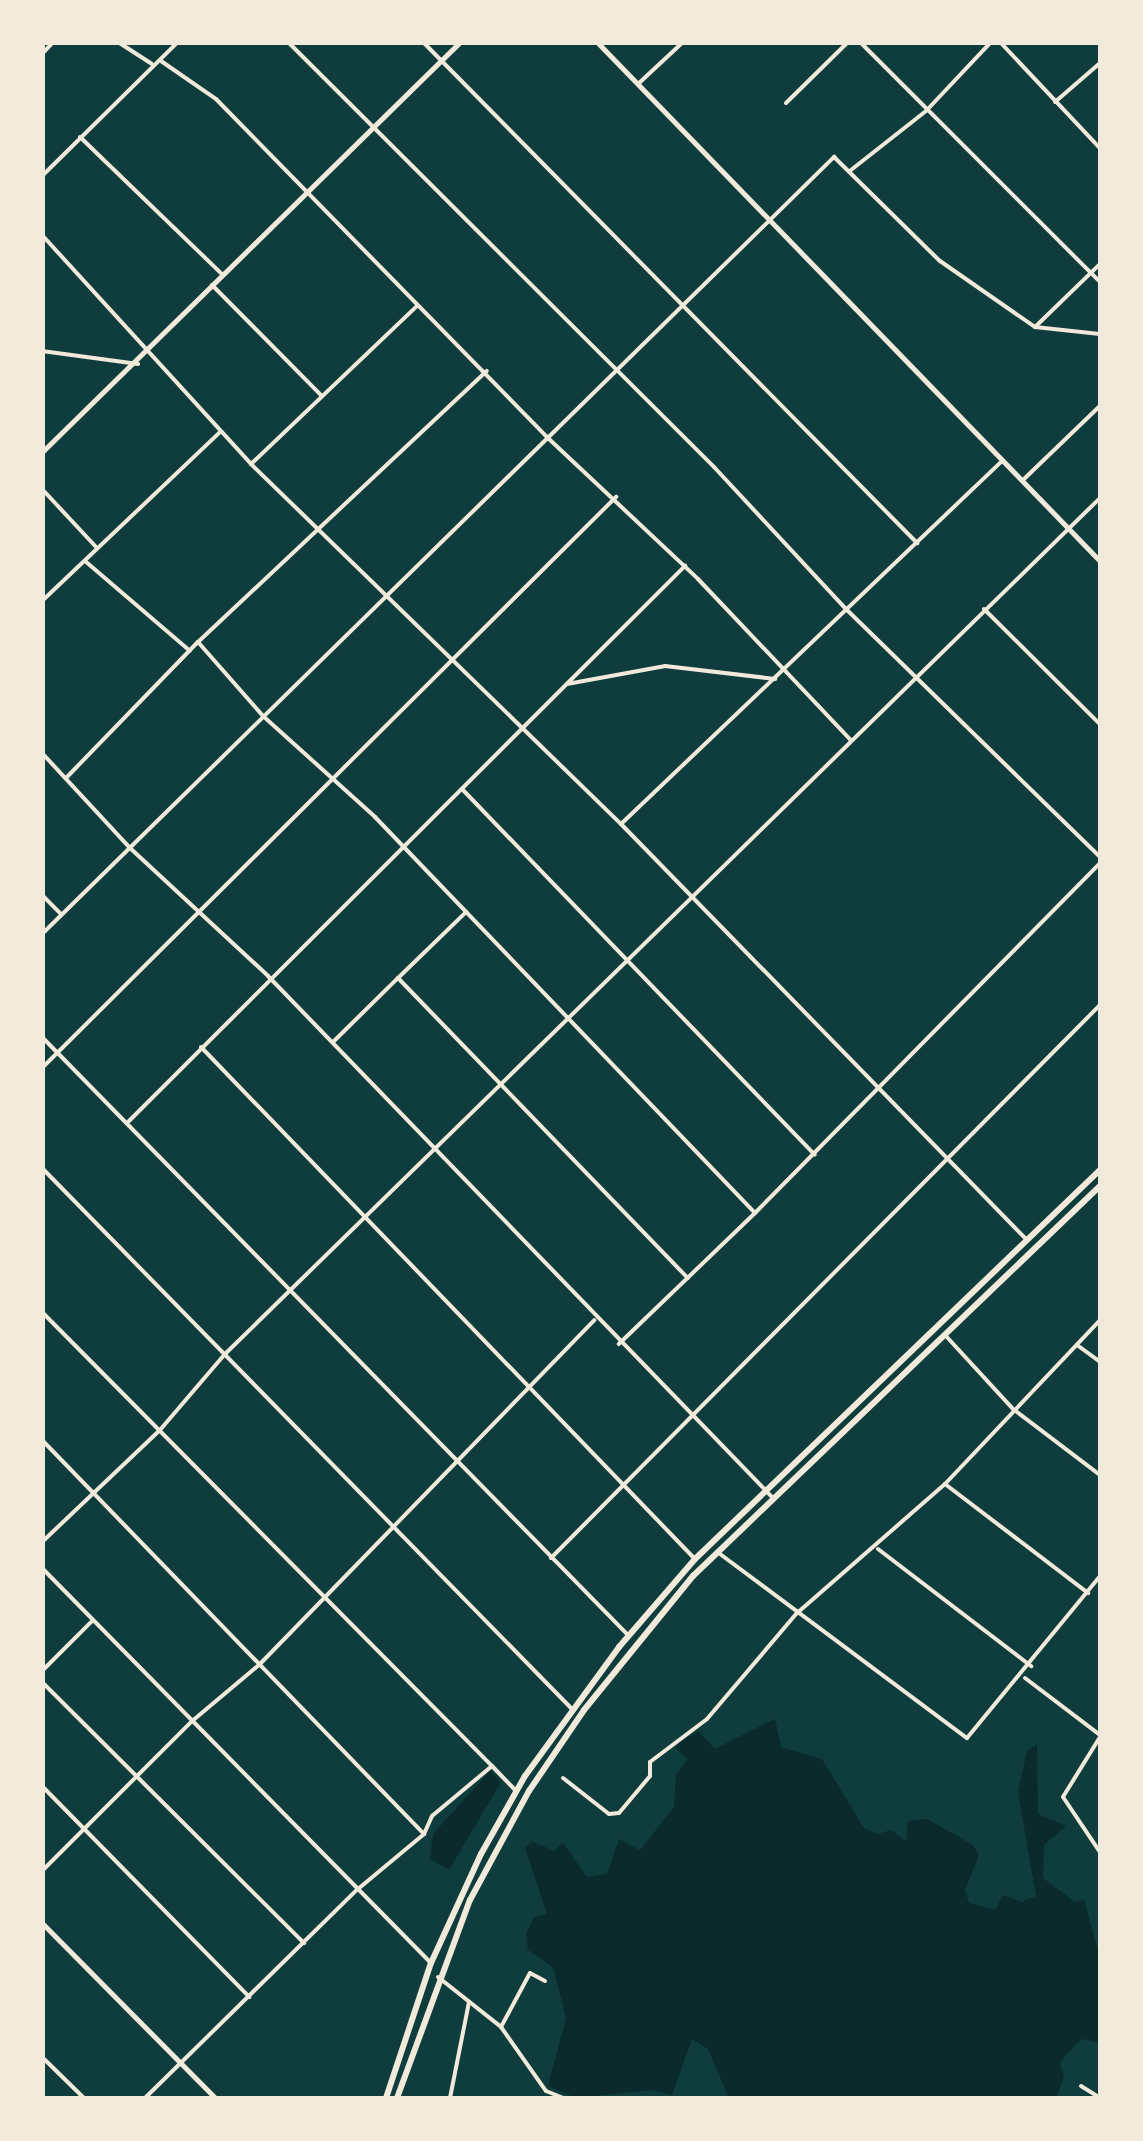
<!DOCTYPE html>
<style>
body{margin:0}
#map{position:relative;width:1143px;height:2141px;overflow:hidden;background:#0f3d3e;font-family:Lato,sans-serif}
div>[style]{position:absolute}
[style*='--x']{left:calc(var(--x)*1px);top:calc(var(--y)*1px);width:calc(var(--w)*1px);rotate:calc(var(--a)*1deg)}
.water>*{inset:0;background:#0a2a2b}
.minor>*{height:4px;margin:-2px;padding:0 2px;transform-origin:2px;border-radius:2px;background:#f1e9da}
.tertiary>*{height:5px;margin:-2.5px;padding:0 2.5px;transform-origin:2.5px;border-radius:2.5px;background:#f1e9da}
.secondary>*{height:6px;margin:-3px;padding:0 3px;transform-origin:3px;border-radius:3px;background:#f1e9da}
span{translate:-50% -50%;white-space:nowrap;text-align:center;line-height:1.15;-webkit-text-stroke:8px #f1e9da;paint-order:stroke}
.frame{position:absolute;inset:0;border:45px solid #f1e9da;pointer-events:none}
</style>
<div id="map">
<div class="water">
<div style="clip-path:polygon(775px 1719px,781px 1747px,822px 1759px,864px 1828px,878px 1834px,891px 1830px,906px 1841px,908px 1821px,927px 1819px,973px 1845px,979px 1855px,965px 1890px,969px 1903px,995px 1910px,1003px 1895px,1022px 1902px,1036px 1896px,1018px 1792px,1027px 1751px,1037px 1744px,1038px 1814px,1066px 1826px,1044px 1845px,1043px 1878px,1075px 1902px,1084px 1900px,1100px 1958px,1100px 2043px,1081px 2039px,1060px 2062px,1064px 2077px,1056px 2098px,729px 2098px,708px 2049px,692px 2039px,672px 2095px,652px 2090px,576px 2098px,548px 2086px,566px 2018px,553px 1967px,528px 1950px,526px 1934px,534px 1917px,547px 1914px,525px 1848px,532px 1841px,554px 1851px,563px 1843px,587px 1877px,607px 1874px,619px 1839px,640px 1850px,674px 1807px,676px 1775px,687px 1759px,676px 1748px,679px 1743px,698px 1731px,715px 1749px)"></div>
<div style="clip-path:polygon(490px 1771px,501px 1782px,449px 1870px,430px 1859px,433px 1834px)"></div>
</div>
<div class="minor">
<div style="--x:118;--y:42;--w:40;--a:32.9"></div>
<div style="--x:288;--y:42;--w:602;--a:44.93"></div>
<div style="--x:714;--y:467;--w:195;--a:47.1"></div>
<div style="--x:847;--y:610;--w:354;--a:44.3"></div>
<div style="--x:423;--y:42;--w:704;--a:45.4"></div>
<div style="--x:860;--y:42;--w:339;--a:45"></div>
<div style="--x:1000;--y:42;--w:146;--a:46.7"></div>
<div style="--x:42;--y:54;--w:16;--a:-47"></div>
<div style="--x:161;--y:61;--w:67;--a:34.6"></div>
<div style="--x:216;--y:99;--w:476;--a:45.6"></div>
<div style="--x:549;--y:439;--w:204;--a:43.2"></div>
<div style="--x:698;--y:579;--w:222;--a:46.5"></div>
<div style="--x:638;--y:84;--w:62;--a:-43"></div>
<div style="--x:1055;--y:102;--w:60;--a:-40.9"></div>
<div style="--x:786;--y:103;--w:87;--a:-44.5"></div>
<div style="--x:80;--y:137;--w:197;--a:44"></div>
<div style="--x:851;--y:170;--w:95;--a:-38.2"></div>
<div style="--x:926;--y:111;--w:95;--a:-46.7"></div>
<div style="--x:42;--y:176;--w:191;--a:-44.6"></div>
<div style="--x:42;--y:235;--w:310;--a:47.6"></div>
<div style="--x:251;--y:464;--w:516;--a:44.22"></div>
<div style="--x:621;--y:824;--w:581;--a:45.7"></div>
<div style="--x:212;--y:285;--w:155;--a:45.3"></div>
<div style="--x:1035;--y:327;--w:65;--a:6.1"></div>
<div style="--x:42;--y:351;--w:97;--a:7.7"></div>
<div style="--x:251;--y:464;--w:229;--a:-43.6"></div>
<div style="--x:1023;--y:480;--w:107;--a:-43.9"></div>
<div style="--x:42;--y:489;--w:81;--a:47"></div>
<div style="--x:85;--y:561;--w:138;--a:40.6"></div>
<div style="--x:42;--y:601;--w:245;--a:-43.5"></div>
<div style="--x:984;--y:609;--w:163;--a:44.8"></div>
<div style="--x:198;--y:642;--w:98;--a:48.7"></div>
<div style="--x:263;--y:716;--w:151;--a:42"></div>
<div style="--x:375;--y:817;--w:549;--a:46.18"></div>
<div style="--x:755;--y:1213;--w:189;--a:136.1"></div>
<div style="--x:567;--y:684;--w:100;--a:-10.4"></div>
<div style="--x:665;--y:666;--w:111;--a:6.7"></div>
<div style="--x:42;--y:753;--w:129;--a:47.2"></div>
<div style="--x:130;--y:848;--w:188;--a:42.8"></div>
<div style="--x:268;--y:976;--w:726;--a:45.95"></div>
<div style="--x:67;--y:777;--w:188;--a:-45.9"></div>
<div style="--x:198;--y:642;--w:396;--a:-43.2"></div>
<div style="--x:462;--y:789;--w:508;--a:46.04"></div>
<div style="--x:621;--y:824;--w:525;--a:-43.61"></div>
<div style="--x:42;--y:895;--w:27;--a:45"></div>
<div style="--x:42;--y:934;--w:1110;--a:-44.45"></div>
<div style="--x:834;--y:157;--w:148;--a:44.5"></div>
<div style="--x:940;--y:261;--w:116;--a:34.8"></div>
<div style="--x:1035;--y:327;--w:91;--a:-44.1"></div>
<div style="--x:398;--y:978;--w:95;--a:-44.1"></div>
<div style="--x:42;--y:1037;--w:837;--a:45.58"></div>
<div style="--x:333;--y:1042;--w:91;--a:-44.6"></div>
<div style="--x:398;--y:978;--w:417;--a:46"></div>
<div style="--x:201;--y:1047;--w:710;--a:46.03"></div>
<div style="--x:42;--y:1068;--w:810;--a:-44.85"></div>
<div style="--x:129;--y:1121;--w:786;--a:-44.95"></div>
<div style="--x:42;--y:1168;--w:757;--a:45.59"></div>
<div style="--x:756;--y:1212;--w:490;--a:-45.4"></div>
<div style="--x:42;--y:1312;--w:639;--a:45.25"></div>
<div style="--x:945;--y:1335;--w:100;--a:47.4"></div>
<div style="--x:1013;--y:1409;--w:109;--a:37.2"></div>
<div style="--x:1077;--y:1345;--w:29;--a:36"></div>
<div style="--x:42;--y:1440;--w:549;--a:45.89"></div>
<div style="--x:945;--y:1484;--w:180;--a:37.3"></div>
<div style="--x:42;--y:1542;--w:163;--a:-43.5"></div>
<div style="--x:160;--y:1430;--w:100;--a:-49.5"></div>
<div style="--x:225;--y:1354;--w:1224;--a:-44.37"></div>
<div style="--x:878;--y:1549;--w:193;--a:37.4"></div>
<div style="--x:720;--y:1554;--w:308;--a:36.7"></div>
<div style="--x:967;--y:1738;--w:210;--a:-50.6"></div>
<div style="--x:551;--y:1558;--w:779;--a:-45.21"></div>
<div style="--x:42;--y:1568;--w:554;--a:45.44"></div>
<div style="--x:42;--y:1671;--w:71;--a:-45"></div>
<div style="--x:1025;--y:1678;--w:94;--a:37.2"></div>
<div style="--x:42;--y:1682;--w:370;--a:44.9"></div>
<div style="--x:1100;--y:1737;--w:70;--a:121.7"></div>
<div style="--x:1063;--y:1797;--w:66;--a:56.1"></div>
<div style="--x:563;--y:1778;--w:58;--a:38"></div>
<div style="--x:609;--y:1814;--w:10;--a:-6"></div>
<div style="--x:619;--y:1813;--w:48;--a:-50"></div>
<div style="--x:650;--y:1776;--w:14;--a:-90"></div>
<div style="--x:650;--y:1762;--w:71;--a:-37"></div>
<div style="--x:707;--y:1719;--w:138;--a:-49.7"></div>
<div style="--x:796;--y:1614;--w:198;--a:-41.1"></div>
<div style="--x:945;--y:1484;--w:226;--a:-46.6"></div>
<div style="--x:42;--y:1786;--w:296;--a:45.5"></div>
<div style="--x:42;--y:1871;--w:211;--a:-45"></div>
<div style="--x:191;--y:1722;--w:89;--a:-40"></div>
<div style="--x:259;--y:1665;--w:481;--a:-45.8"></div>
<div style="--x:438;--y:1977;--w:80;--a:38.4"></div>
<div style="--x:501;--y:2027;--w:78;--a:54.9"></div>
<div style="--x:546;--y:2091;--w:18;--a:22"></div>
<div style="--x:501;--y:2027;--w:61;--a:-61.8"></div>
<div style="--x:530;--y:1973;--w:17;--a:28"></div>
<div style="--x:42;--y:2057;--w:59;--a:44.3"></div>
<div style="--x:1081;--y:2086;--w:22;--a:32"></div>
<div style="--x:145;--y:2098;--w:298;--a:-44.5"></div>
<div style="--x:358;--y:1889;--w:86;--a:-39.8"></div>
<div style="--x:424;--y:1834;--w:20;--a:-66"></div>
<div style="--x:432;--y:1816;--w:78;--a:-39.8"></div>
<div style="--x:492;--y:1766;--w:33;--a:46"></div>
<div style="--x:450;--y:2098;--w:98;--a:-78.8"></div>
</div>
<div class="tertiary">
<div style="--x:597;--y:42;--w:723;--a:45.9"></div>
<div style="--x:42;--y:452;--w:586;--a:-44.45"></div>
<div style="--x:42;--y:1923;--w:246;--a:45.3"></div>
</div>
<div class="secondary">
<div style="--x:386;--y:2098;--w:142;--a:-71.6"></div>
<div style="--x:431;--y:1963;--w:120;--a:-65.4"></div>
<div style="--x:481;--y:1854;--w:90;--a:-60.6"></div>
<div style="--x:525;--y:1776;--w:160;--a:-53.9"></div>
<div style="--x:619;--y:1647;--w:116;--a:-49.2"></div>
<div style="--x:695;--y:1559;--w:562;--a:-43.85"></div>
<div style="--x:397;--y:2098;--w:211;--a:-69.8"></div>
<div style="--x:470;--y:1900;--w:124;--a:-61.6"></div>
<div style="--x:529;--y:1791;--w:98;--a:-55.8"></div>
<div style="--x:584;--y:1710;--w:173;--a:-50.9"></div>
<div style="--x:693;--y:1576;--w:564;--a:-43.78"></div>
</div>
<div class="frame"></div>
</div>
